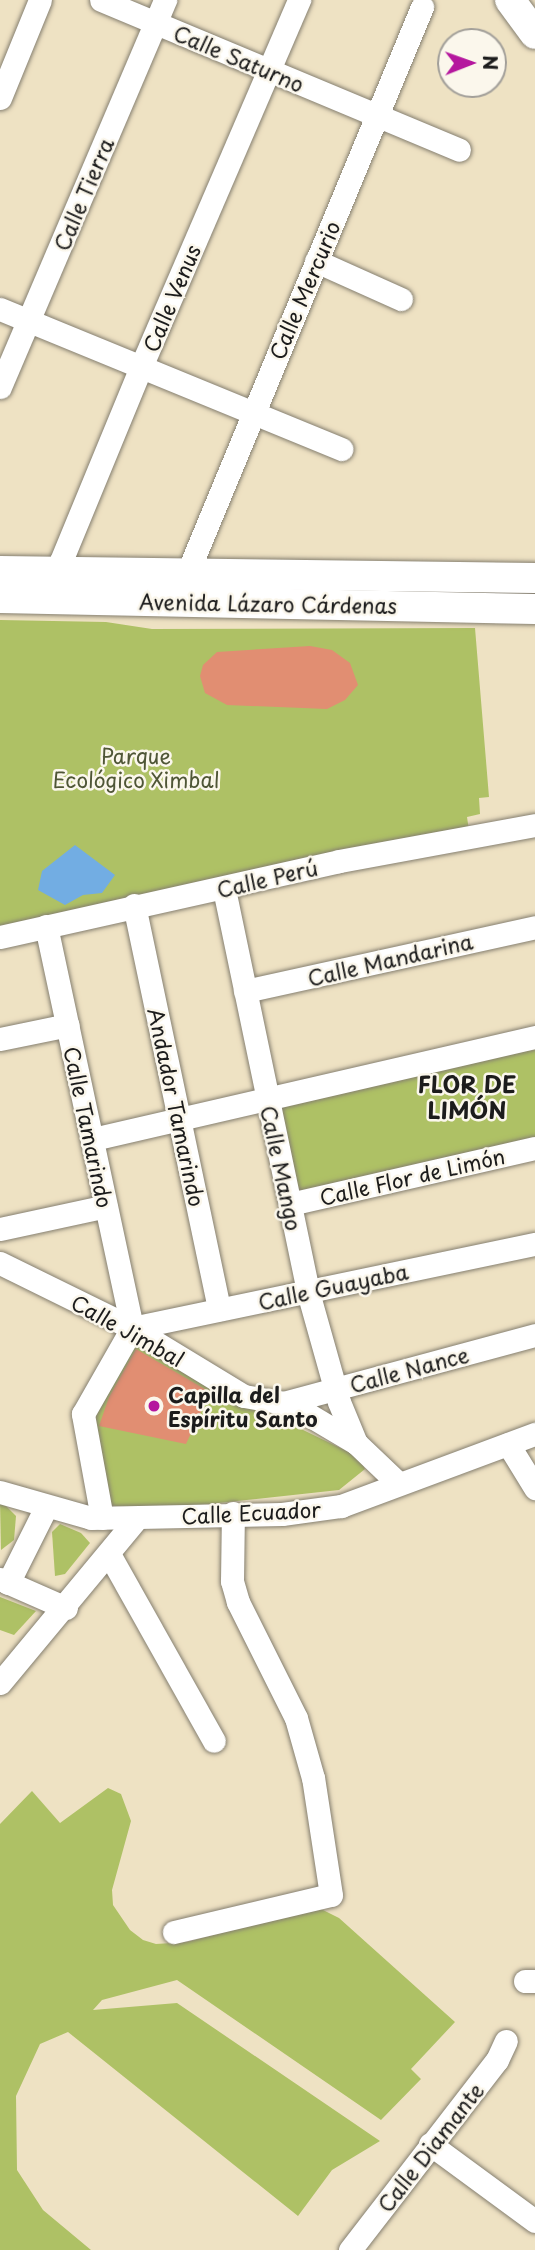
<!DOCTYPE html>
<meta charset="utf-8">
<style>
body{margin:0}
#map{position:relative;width:535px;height:2250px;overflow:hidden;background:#eee2c3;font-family:"Playpen Sans",sans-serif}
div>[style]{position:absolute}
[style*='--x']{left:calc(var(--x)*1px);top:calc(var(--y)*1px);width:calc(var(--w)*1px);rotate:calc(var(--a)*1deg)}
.green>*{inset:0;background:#aec165}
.water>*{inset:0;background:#72ade3}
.building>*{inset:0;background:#e18e72}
.roads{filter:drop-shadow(0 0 2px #857f70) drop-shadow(0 0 2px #857f70)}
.minor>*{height:23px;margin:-11.5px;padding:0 11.5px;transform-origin:11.5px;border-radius:11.5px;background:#fff}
.major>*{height:30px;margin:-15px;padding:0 15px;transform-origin:15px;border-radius:15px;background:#fff}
.dots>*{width:19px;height:19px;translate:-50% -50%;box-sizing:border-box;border:4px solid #fbf7ec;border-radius:50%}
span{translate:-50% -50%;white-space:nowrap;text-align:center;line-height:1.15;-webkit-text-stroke:5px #fbf7ec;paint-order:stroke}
.street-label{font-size:21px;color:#1c1c1c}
.park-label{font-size:21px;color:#4f5636}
.poi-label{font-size:21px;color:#1c1c1c;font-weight:700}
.left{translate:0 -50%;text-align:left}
.neighbourhood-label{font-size:23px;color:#1c1c1c;font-weight:700}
.north{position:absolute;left:437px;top:28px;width:70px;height:70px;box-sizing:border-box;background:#fbf7ec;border:2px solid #a29f99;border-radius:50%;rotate:89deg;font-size:19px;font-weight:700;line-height:28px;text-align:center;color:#1c1c1c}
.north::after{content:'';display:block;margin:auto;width:24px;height:32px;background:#b5179e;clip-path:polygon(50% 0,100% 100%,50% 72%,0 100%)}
</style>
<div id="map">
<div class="green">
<div style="clip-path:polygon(0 620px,106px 622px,152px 629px,475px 628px,489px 797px,479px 798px,480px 814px,467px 817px,470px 837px,0 934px)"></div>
<div style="clip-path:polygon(535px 1050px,535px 1147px,291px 1202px,271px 1102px,454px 1058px)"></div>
<div style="clip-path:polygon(134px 1332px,268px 1413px,359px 1457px,365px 1469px,339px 1490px,153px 1510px,107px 1505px,92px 1415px)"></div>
<div style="clip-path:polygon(0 1500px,16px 1516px,14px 1540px,1px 1550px)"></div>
<div style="clip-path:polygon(60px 1524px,81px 1533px,90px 1543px,65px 1574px,55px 1576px,52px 1532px)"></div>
<div style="clip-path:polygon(0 1597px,36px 1611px,14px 1635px,0 1630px)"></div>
<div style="clip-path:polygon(108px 1788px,121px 1794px,131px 1821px,112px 1890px,113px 1905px,130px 1930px,143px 1940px,156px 1944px,187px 1942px,317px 1907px,339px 1918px,455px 2022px,411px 2069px,421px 2079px,381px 2120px,177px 1980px,102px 2000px,93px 2010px,177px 2003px,380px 2141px,332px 2170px,298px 2216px,68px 2032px,40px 2044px,16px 2096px,17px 2170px,43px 2210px,91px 2250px,0 2250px,0 1824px,32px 1791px,60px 1823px)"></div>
</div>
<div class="water">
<div style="clip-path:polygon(75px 845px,115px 875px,102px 893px,83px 895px,65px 905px,38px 890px,42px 871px)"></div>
</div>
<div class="building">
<div style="clip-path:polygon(310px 646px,332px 650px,350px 663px,358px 685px,345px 700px,327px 709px,227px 705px,205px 693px,200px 676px,203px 665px,217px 652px)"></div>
<div style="clip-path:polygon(136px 1349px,210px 1392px,186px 1444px,99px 1426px,109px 1397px)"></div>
</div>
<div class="roads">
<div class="minor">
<div style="--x:101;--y:0;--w:388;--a:22.7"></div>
<div style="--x:0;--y:98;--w:106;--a:-67.8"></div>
<div style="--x:316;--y:261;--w:93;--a:24.1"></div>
<div style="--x:0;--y:309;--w:369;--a:22.3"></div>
<div style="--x:0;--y:387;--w:421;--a:-66.9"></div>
<div style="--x:187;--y:574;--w:614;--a:-67.49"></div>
<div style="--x:57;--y:585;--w:24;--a:-81"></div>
<div style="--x:61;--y:561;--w:210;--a:-67.6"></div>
<div style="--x:141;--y:367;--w:400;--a:-66.7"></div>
<div style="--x:224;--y:889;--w:412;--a:78.2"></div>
<div style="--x:308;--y:1292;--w:114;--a:74.3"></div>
<div style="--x:339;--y:1402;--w:44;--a:67.5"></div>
<div style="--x:134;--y:905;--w:413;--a:78.1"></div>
<div style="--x:46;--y:926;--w:411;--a:77.9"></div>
<div style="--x:0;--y:937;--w:347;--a:-12.6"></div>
<div style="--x:339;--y:861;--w:199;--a:-10.4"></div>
<div style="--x:245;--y:991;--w:297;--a:-12.4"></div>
<div style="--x:0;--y:1039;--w:69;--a:-11.6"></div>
<div style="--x:93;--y:1139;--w:454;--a:-13"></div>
<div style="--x:290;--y:1204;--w:251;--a:-12.9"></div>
<div style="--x:0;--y:1229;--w:108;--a:-12.2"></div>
<div style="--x:0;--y:1263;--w:147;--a:26.2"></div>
<div style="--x:132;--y:1328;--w:131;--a:31.3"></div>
<div style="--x:244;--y:1396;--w:40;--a:10"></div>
<div style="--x:283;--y:1403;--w:29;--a:25"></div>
<div style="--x:309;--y:1415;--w:55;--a:30.8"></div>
<div style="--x:356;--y:1443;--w:57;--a:43.6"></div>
<div style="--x:132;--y:1328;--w:412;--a:-11.8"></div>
<div style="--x:283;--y:1403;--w:261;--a:-15.1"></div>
<div style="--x:508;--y:1444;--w:52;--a:58.5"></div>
<div style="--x:0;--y:1492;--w:95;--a:15.9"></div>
<div style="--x:91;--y:1518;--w:191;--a:-1.2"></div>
<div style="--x:282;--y:1514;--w:60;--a:-7.7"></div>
<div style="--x:341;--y:1506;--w:207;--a:-20.4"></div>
<div style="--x:102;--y:1518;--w:106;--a:-100.4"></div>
<div style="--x:83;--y:1414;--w:99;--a:-60.3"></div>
<div style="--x:109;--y:1554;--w:214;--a:60.7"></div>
<div style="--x:0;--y:1579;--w:72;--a:23.7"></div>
<div style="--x:8;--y:1583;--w:85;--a:-63.4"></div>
<div style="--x:0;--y:1683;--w:213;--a:-50.3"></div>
<div style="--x:174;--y:1932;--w:161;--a:-13.3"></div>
<div style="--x:331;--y:1895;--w:118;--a:-98.7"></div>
<div style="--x:313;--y:1778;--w:62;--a:-105.8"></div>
<div style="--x:296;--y:1718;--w:130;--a:-116.6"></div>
<div style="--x:238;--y:1602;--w:22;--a:-106"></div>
<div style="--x:232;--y:1581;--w:68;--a:-89.2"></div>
<div style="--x:525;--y:1981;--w:10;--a:0"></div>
<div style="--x:430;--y:2144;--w:130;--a:36.3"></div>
<div style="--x:350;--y:2250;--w:240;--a:-52.3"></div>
<div style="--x:497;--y:2060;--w:21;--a:-65"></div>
</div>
<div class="major">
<div style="--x:510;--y:0;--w:42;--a:53.7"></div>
<div style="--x:0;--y:571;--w:535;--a:0.75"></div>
<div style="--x:0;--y:598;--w:535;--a:1.18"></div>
</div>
</div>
<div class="dots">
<div style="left:154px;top:1406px;background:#b5179e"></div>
</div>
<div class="street-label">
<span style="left:239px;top:58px;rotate:23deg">Calle Saturno</span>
<span style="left:83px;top:194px;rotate:-67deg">Calle Tierra</span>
<span style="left:304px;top:290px;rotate:-67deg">Calle Mercurio</span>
<span style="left:171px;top:298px;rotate:-67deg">Calle Venus</span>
<span style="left:268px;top:603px;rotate:1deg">Avenida Lázaro Cárdenas</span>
<span style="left:267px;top:878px;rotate:-13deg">Calle Perú</span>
<span style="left:390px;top:959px;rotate:-13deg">Calle Mandarina</span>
<span style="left:177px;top:1107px;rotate:78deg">Andador Tamarindo</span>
<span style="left:89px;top:1127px;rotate:78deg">Calle Tamarindo</span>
<span style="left:282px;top:1168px;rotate:78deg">Calle Mango</span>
<span style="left:412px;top:1176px;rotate:-13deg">Calle Flor de Limón</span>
<span style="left:333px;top:1286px;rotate:-12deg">Calle Guayaba</span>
<span style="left:128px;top:1330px;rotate:29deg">Calle Jimbal</span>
<span style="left:409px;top:1369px;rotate:-15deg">Calle Nance</span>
<span style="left:251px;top:1512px;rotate:-3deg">Calle Ecuador</span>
<span style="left:430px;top:2147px;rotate:-52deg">Calle Diamante</span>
</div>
<div class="park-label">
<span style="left:136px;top:767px">Parque<br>Ecológico Ximbal</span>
</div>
<div class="poi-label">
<span class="left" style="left:168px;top:1406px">Capilla del<br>Espíritu Santo</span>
</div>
<div class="neighbourhood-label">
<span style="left:467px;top:1097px">FLOR DE<br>LIMÓN</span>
</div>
<div class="north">N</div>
</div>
